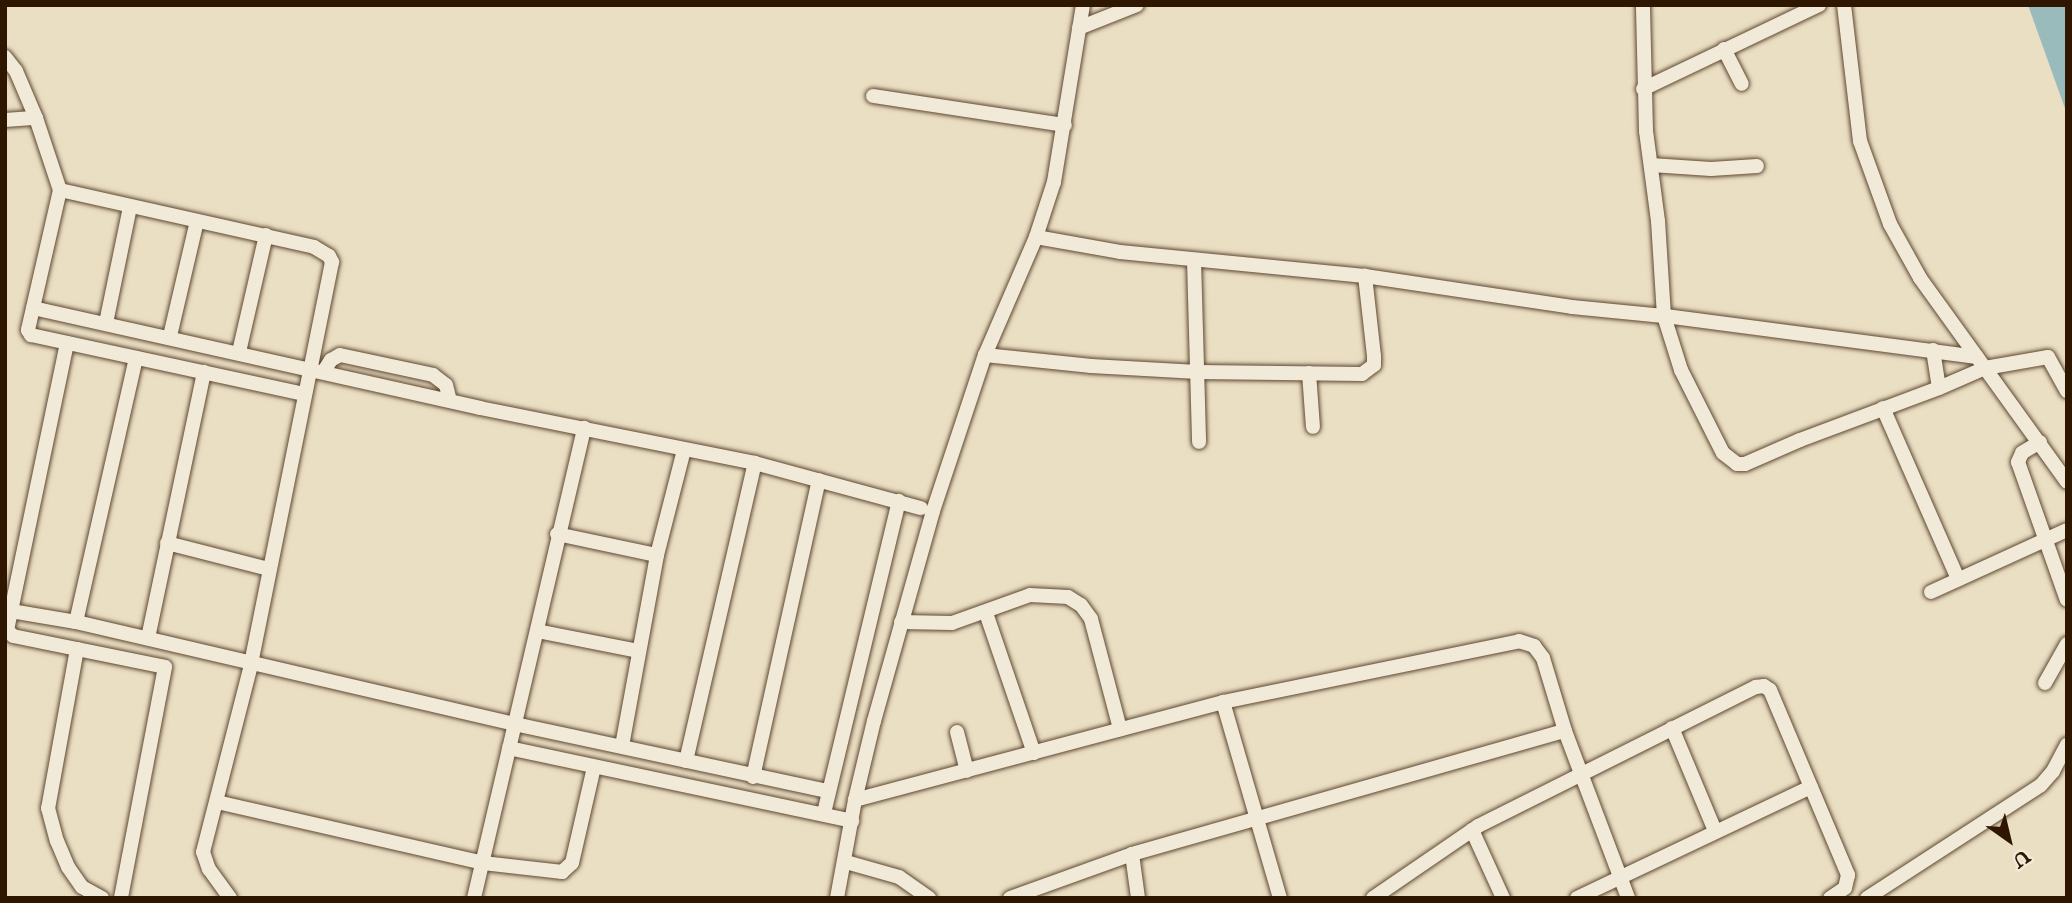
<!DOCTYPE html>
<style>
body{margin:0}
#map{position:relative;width:2072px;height:903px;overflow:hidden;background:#eadec3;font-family:"IM FELL English",serif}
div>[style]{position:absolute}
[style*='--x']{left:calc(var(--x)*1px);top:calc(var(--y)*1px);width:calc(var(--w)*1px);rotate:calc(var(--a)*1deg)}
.water>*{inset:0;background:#9abbbb}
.roads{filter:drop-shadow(0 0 2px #5e4831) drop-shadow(0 0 2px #5e4831)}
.street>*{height:14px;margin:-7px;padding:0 7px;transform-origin:7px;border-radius:7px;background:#f1ead8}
span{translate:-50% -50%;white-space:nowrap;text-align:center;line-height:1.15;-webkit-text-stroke:5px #f1ead8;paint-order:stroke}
.frame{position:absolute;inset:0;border:7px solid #2f1600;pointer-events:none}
.north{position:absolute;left:1974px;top:805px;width:70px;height:70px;-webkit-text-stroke:5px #f1ead8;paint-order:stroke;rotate:146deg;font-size:19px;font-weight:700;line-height:28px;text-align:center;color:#2f1600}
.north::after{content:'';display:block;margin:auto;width:24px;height:32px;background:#2f1600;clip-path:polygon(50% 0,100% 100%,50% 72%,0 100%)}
</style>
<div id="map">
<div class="water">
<div style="clip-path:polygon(2028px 5px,2067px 5px,2067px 114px)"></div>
</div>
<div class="roads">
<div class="street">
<div style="--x:1844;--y:5;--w:137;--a:83.3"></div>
<div style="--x:1860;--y:141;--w:88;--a:70.1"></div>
<div style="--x:1890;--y:224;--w:62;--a:60.9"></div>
<div style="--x:1920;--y:278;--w:251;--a:54.2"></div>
<div style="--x:1079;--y:28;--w:62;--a:-21.6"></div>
<div style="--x:1724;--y:49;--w:39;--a:63"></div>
<div style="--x:5;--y:57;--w:18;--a:52"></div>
<div style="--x:16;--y:71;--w:51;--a:66.9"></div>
<div style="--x:1643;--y:89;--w:195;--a:-25.5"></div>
<div style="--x:873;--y:96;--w:194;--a:8.6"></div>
<div style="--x:5;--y:120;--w:31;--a:-4"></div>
<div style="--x:36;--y:118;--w:76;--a:71.6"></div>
<div style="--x:60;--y:190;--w:144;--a:102.9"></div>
<div style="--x:28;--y:330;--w:6;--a:59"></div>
<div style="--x:31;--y:335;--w:280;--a:12.2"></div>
<div style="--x:1651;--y:165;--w:60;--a:3.8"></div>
<div style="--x:1711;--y:169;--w:46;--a:-3.7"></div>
<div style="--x:60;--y:190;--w:260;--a:12.6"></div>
<div style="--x:314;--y:247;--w:17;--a:31"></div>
<div style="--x:329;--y:256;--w:7;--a:63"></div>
<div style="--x:332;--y:262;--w:411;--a:101.4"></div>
<div style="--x:251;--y:665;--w:193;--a:104.4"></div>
<div style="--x:203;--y:852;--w:18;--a:71"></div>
<div style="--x:209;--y:869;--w:36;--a:54"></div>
<div style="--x:1036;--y:237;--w:85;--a:10.1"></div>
<div style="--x:1120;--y:252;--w:246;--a:5.6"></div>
<div style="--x:1365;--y:276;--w:209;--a:8.5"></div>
<div style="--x:1572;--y:307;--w:92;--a:5.6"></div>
<div style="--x:1664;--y:316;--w:95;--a:-93.6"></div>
<div style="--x:1658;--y:221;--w:91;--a:-97.6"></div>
<div style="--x:1646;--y:131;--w:126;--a:-91.4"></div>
<div style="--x:1194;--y:260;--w:182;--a:88.4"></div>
<div style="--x:33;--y:308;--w:458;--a:12.6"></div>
<div style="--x:480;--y:408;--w:280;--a:11.3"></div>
<div style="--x:755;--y:463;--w:172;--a:15.2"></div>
<div style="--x:106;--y:323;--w:118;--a:-78.3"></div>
<div style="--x:170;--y:336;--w:118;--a:-76.8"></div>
<div style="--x:67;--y:343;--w:293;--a:101.8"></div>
<div style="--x:7;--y:630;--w:8;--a:45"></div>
<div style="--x:13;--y:636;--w:155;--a:11.5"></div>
<div style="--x:165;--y:667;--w:235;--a:100.8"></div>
<div style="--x:1933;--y:350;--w:38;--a:81"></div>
<div style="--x:239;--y:352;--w:120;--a:-77"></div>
<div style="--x:985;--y:355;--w:107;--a:5.9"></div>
<div style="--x:1091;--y:366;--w:107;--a:3.2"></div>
<div style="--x:1198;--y:372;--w:164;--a:0.7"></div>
<div style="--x:1362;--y:374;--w:15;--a:-37"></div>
<div style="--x:1374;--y:365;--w:9;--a:-90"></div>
<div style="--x:1374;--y:356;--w:81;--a:-96.4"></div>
<div style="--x:1977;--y:357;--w:316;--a:-172.5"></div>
<div style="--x:1664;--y:316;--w:57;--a:72.5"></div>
<div style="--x:1681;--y:370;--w:93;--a:63.2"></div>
<div style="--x:1723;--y:453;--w:18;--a:38"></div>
<div style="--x:1737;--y:464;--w:8;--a:0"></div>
<div style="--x:1745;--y:464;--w:60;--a:-23.6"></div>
<div style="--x:1800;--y:440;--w:148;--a:-20.5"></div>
<div style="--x:1939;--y:388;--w:50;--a:-23.5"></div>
<div style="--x:1985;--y:368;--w:64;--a:-9.9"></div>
<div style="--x:2048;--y:357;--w:39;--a:61"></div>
<div style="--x:324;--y:371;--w:13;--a:-58"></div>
<div style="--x:331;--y:360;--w:10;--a:-29"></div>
<div style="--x:340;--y:355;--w:95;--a:12.1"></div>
<div style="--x:433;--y:375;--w:16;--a:38"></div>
<div style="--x:446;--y:385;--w:16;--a:76"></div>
<div style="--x:1309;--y:373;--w:54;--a:85.8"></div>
<div style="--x:1883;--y:408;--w:187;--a:66.3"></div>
<div style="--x:2040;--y:442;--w:21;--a:149"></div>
<div style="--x:2022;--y:453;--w:10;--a:114"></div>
<div style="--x:2018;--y:462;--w:146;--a:70.5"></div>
<div style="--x:557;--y:534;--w:102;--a:11.9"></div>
<div style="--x:167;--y:543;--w:105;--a:14.3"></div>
<div style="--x:1931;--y:592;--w:149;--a:-24.5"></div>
<div style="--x:11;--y:611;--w:66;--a:9.6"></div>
<div style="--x:76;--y:622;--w:451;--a:13.1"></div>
<div style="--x:515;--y:724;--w:320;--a:12.1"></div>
<div style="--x:986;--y:613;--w:148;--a:71.1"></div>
<div style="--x:76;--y:622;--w:271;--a:-77.2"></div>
<div style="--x:901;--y:622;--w:51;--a:1.1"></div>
<div style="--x:952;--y:623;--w:83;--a:-19.7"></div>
<div style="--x:1030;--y:595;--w:38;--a:3"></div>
<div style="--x:1068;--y:597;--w:15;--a:32"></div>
<div style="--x:1081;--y:605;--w:17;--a:54"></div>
<div style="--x:1091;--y:619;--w:114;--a:75.2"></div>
<div style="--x:537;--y:631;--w:104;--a:11.1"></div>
<div style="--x:148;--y:638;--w:272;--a:-78.1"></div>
<div style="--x:77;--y:649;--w:162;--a:100.3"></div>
<div style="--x:48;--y:808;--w:34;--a:75"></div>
<div style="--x:57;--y:841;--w:28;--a:67"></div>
<div style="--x:68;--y:867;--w:24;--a:55"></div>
<div style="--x:82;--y:887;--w:23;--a:29"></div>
<div style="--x:2045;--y:683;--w:45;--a:-60.6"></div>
<div style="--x:1223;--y:702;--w:204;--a:73.8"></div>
<div style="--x:1672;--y:728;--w:112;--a:67.3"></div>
<div style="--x:957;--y:732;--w:40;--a:75.6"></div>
<div style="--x:622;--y:746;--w:194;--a:-79.6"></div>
<div style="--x:657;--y:555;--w:108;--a:-75.6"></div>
<div style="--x:509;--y:748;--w:351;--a:12"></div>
<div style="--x:686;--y:761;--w:306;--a:-77"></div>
<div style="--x:753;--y:777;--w:304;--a:-77.5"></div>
<div style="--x:855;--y:800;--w:381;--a:-14.9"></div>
<div style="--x:1223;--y:702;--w:302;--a:-11.6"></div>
<div style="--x:1519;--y:641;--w:16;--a:18"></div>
<div style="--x:1534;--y:646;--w:15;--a:53"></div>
<div style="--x:1543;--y:658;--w:76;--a:73.2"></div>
<div style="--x:1565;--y:731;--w:178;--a:69.3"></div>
<div style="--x:217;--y:802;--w:273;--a:12.9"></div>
<div style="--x:483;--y:863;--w:80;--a:6.5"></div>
<div style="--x:562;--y:872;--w:13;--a:-42"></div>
<div style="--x:572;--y:863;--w:98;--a:-77.1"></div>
<div style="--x:824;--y:813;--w:321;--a:-76.5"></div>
<div style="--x:1472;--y:830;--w:75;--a:65.5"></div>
<div style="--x:1132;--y:854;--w:44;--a:82.2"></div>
<div style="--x:846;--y:862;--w:55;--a:15.8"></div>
<div style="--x:899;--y:877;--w:37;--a:35"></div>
<div style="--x:474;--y:898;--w:483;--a:-76.8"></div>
<div style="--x:837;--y:898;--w:100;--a:-79.6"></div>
<div style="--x:855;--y:800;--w:81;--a:-76.5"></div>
<div style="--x:874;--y:721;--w:218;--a:-74.3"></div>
<div style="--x:933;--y:511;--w:164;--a:-71.6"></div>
<div style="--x:985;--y:355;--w:129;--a:-66.6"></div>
<div style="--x:1036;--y:237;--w:58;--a:-71.9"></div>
<div style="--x:1054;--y:182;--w:179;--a:-80.7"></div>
<div style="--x:1010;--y:898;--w:130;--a:-19.8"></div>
<div style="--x:1132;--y:854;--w:450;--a:-15.9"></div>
<div style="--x:1373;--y:898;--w:127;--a:-34.4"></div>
<div style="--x:1478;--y:826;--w:311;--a:-26.6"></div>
<div style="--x:1756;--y:687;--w:8;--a:-7"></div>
<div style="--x:1764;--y:686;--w:7;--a:34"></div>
<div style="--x:1770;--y:690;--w:201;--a:67.1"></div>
<div style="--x:1848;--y:875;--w:13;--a:103"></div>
<div style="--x:1845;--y:888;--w:18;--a:146"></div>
<div style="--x:1577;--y:898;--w:259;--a:-25.4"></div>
<div style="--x:1867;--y:898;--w:207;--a:-33"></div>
<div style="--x:2041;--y:785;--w:18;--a:-49"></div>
<div style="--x:2053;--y:771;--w:30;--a:-62"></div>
</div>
</div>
<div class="frame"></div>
<div class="north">U</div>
</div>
